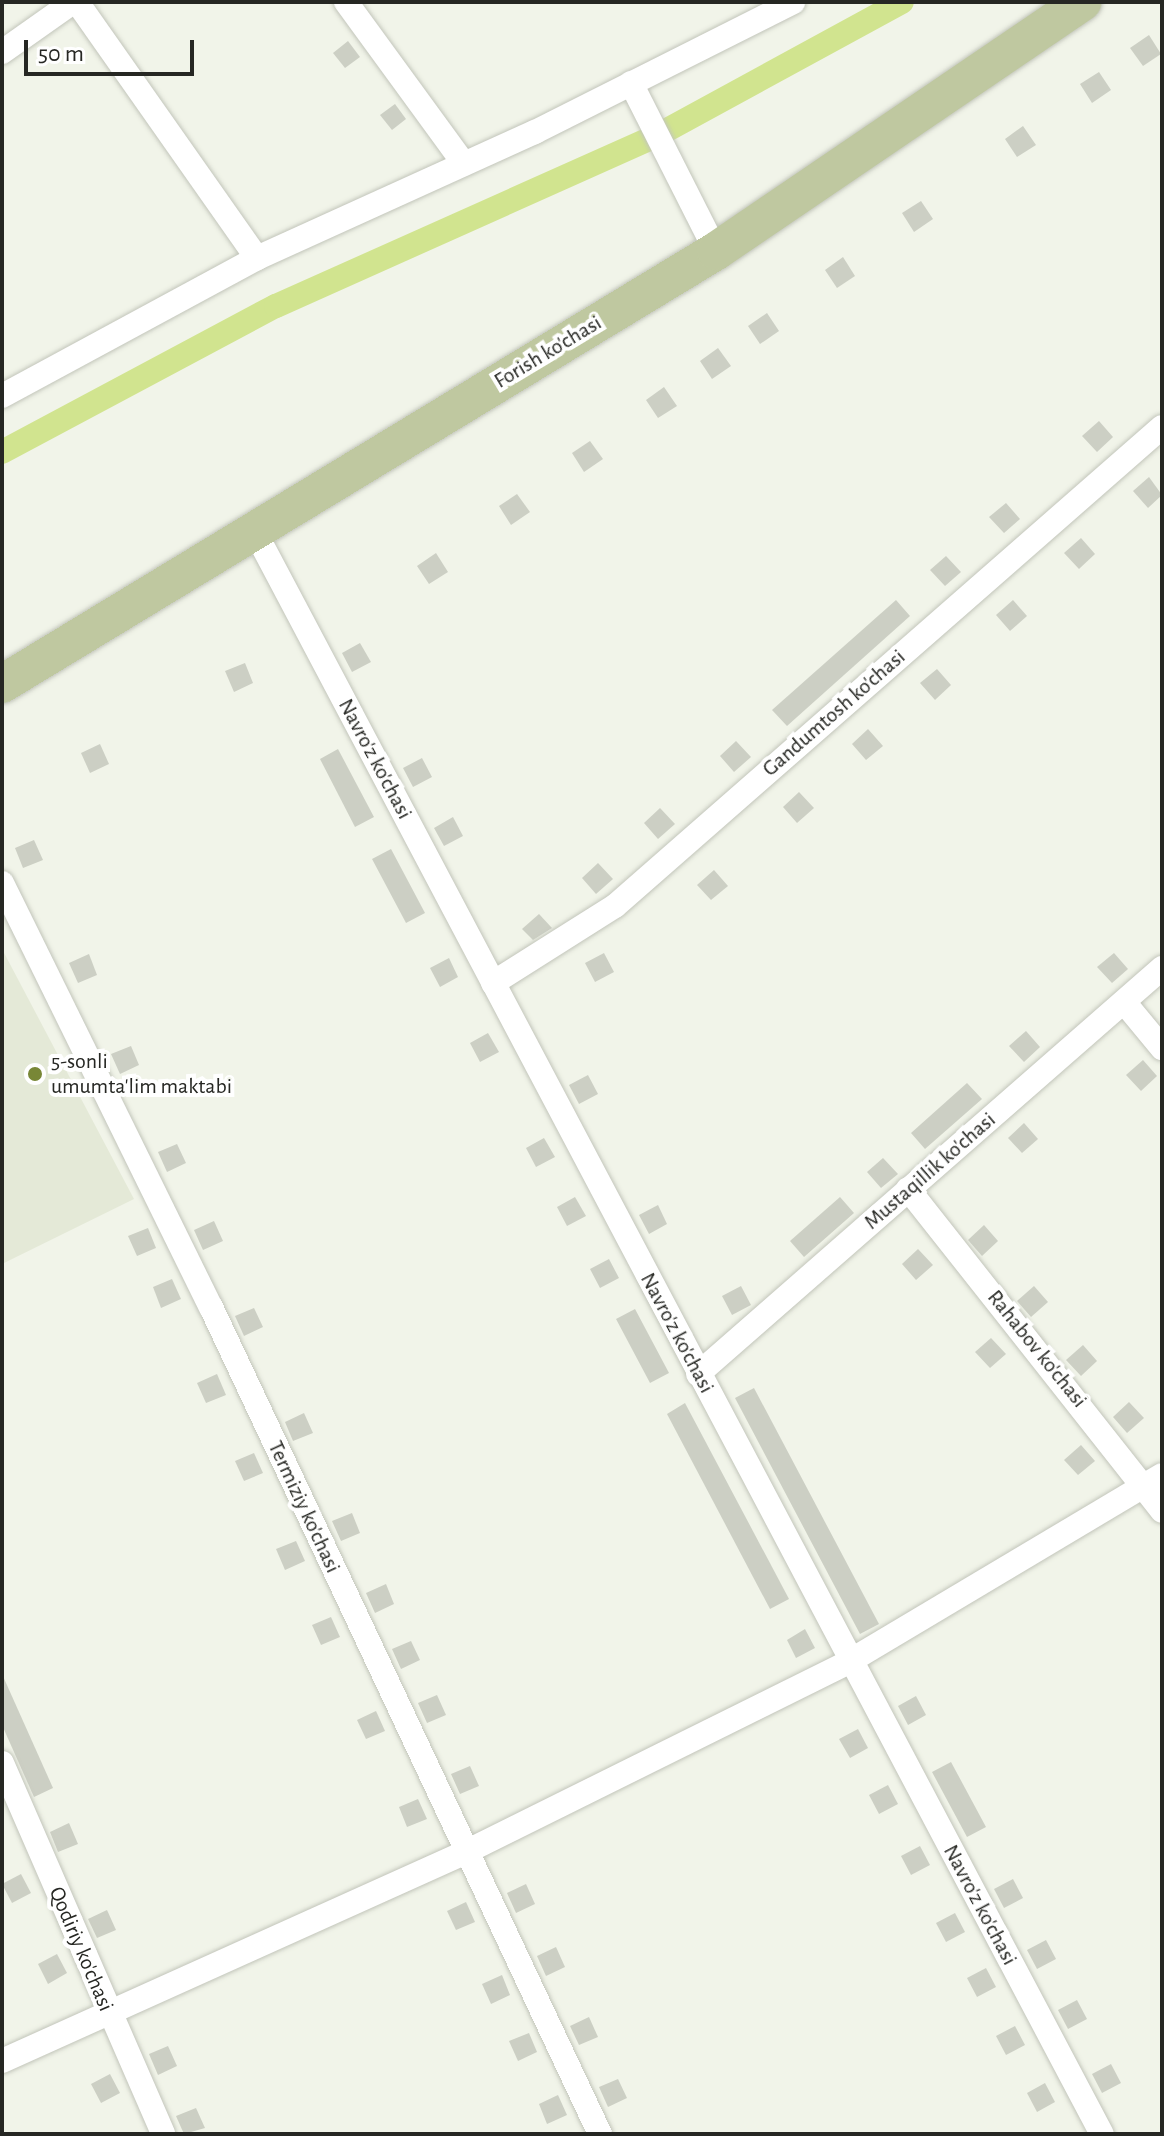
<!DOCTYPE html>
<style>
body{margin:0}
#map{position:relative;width:1164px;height:2136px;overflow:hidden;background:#f1f4e9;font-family:"Alegreya Sans",sans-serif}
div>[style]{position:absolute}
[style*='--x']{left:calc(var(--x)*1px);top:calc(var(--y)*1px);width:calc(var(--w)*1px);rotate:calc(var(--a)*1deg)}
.built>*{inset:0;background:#e4e9d7}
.canal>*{height:24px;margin:-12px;padding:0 12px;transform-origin:12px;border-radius:12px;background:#d1e48f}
.building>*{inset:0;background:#cccfc4}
.roads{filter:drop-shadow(0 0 2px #c2c5ba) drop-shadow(0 0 2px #c2c5ba)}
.street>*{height:24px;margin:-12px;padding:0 12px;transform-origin:12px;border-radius:12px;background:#fff}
.primary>*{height:38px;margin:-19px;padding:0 19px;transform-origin:19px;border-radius:19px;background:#bfc8a0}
.dots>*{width:22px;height:22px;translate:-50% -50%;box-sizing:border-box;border:4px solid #fff;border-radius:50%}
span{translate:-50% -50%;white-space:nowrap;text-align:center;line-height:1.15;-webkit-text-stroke:8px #fff;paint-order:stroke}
.street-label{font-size:22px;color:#262723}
.poi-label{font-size:22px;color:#262723}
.left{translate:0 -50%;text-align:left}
.frame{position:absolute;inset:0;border:4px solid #262723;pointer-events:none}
.scale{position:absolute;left:24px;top:40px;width:170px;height:36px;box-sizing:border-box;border:4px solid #262723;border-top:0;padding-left:10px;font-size:24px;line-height:28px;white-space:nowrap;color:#262723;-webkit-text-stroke:6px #fff;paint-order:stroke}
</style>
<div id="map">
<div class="built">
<div style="clip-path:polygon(2px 949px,134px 1199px,2px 1264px)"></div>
</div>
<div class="canal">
<div style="--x:2;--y:452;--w:310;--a:-28.1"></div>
<div style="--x:276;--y:306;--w:416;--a:-24.1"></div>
<div style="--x:656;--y:136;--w:280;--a:-28.6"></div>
</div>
<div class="building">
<div style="clip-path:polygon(1149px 35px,1161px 54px,1143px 66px,1130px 48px)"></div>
<div style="clip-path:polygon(348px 41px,360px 57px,345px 68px,333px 53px)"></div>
<div style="clip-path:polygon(1099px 72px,1111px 90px,1092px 103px,1080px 84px)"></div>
<div style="clip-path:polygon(395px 104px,406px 119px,392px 130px,380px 115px)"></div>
<div style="clip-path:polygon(1023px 126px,1036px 145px,1017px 157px,1005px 139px)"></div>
<div style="clip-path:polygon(921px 201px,933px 219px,914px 232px,902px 213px)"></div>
<div style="clip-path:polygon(843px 257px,855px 276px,837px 288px,825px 270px)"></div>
<div style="clip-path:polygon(767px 313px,779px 331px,760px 344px,748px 326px)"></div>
<div style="clip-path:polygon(718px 348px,731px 366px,712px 379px,700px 361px)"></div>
<div style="clip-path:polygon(664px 387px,677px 406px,658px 418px,646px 400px)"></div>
<div style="clip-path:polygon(1099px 421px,1113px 437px,1097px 452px,1082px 436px)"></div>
<div style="clip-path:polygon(590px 441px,603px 459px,584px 472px,572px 453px)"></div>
<div style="clip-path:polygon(1149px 477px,1162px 495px,1148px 508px,1133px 491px)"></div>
<div style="clip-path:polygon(517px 494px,530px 512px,511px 525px,499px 506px)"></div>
<div style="clip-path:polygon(1006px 503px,1020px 519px,1004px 533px,989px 517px)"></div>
<div style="clip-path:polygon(1081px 538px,1095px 554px,1079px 569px,1064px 553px)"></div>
<div style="clip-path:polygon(436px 553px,448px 572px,429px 584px,417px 566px)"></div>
<div style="clip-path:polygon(946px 556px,961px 572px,945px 586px,930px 570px)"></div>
<div style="clip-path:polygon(896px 600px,910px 616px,787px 726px,772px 710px)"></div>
<div style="clip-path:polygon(1013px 600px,1027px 616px,1010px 631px,996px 615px)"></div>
<div style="clip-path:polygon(360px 643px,371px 662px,352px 672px,342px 653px)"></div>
<div style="clip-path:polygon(245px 663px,253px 683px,234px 692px,225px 671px)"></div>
<div style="clip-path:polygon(937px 669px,951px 685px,935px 700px,920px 683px)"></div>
<div style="clip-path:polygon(868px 729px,883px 746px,866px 760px,852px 744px)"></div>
<div style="clip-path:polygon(736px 741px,751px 757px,734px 772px,720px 756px)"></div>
<div style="clip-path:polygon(100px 744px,109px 764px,90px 773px,81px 753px)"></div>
<div style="clip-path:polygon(338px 749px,374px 817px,355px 827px,320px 759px)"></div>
<div style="clip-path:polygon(422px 758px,432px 777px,413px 787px,403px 768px)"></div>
<div style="clip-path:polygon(799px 792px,814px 808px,797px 823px,783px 807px)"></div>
<div style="clip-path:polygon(660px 808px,675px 824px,658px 839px,644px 823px)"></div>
<div style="clip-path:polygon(453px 817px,463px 836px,444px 846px,434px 828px)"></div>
<div style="clip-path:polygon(34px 840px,43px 860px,23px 868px,15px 848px)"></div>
<div style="clip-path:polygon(391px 849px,425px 913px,406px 923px,372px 859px)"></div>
<div style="clip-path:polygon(598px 863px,613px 879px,596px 894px,582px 878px)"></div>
<div style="clip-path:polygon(714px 870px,728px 886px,711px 900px,697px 885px)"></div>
<div style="clip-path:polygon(539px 914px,552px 928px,533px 940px,522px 929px)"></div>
<div style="clip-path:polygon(604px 953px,614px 972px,595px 982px,585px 963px)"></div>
<div style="clip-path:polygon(1114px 953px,1128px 969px,1112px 983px,1097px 967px)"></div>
<div style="clip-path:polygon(89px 954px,97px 975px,78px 983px,69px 963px)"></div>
<div style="clip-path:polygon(449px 958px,458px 977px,440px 987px,430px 968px)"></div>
<div style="clip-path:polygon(1026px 1031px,1040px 1047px,1024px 1062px,1009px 1046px)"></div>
<div style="clip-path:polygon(488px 1033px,499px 1052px,480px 1062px,470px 1043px)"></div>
<div style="clip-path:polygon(131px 1046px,139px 1065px,120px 1074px,111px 1054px)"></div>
<div style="clip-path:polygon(1143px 1060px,1157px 1076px,1141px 1091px,1126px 1075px)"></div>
<div style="clip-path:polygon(588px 1075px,598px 1094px,579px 1104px,569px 1085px)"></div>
<div style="clip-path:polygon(967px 1083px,982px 1099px,925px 1149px,911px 1133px)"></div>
<div style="clip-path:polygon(1024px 1123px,1038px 1139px,1022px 1153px,1008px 1138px)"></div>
<div style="clip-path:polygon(544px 1138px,555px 1157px,536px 1167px,526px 1148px)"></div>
<div style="clip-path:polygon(177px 1144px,186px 1163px,167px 1172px,158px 1152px)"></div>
<div style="clip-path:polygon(883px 1158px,898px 1174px,881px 1188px,867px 1172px)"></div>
<div style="clip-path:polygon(575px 1197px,586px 1216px,567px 1226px,557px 1207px)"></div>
<div style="clip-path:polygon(840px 1197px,854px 1213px,804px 1257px,790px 1241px)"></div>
<div style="clip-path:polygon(658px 1205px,667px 1224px,649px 1234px,639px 1215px)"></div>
<div style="clip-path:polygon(214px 1221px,223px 1241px,203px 1250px,194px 1230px)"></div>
<div style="clip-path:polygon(984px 1225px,998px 1241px,982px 1256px,968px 1240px)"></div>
<div style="clip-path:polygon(148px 1228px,156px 1248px,137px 1256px,128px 1236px)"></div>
<div style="clip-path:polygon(918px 1249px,933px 1265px,916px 1280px,902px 1264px)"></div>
<div style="clip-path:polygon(609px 1259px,619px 1278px,600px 1288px,590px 1269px)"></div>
<div style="clip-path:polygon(172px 1279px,181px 1299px,161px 1308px,153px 1287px)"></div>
<div style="clip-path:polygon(741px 1286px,751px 1305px,732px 1315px,722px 1296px)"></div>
<div style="clip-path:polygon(1034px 1286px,1048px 1302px,1031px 1317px,1017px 1301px)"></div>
<div style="clip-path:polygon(254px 1308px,263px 1327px,244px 1336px,235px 1316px)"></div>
<div style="clip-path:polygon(635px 1309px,669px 1373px,650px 1383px,616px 1319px)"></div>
<div style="clip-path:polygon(991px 1338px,1006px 1354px,990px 1368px,975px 1352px)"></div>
<div style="clip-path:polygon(1083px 1345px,1097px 1361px,1081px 1376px,1066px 1360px)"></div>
<div style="clip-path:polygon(217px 1374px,226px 1395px,206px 1403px,197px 1383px)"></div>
<div style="clip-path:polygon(754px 1388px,879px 1624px,860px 1634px,735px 1398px)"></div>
<div style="clip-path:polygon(1129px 1402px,1144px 1418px,1127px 1433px,1113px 1417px)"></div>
<div style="clip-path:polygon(685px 1403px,789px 1599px,770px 1609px,667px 1414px)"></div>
<div style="clip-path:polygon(304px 1413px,313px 1433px,293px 1441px,285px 1422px)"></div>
<div style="clip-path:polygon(1081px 1445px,1095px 1461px,1078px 1475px,1064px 1460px)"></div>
<div style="clip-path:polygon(254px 1453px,263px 1473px,244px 1481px,235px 1461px)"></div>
<div style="clip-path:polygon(352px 1513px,360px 1533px,341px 1541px,332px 1521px)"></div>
<div style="clip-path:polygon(296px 1541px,305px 1561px,285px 1570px,276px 1549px)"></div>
<div style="clip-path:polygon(386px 1584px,394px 1604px,375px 1613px,366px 1593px)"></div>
<div style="clip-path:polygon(331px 1617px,340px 1637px,321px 1645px,312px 1625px)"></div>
<div style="clip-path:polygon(805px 1629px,815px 1648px,796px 1658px,787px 1640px)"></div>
<div style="clip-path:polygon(411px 1641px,420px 1660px,401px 1669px,392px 1649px)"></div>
<div style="clip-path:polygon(2px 1674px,53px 1788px,34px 1797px,2px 1725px)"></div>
<div style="clip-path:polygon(437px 1695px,446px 1715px,427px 1723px,418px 1703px)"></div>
<div style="clip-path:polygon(916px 1696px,926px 1715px,908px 1725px,898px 1706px)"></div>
<div style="clip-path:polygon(376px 1711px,385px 1731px,366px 1739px,357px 1720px)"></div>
<div style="clip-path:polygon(858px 1729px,868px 1748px,850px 1758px,839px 1739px)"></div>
<div style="clip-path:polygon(951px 1762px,986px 1827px,967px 1837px,932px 1772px)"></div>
<div style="clip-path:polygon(470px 1766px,479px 1786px,460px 1794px,451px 1774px)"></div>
<div style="clip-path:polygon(888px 1785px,898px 1804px,879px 1814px,869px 1795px)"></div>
<div style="clip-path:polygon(418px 1799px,427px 1819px,407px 1827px,399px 1807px)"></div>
<div style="clip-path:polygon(69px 1823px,78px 1844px,58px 1852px,50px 1832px)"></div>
<div style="clip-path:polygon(920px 1846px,930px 1865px,911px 1875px,901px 1856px)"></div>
<div style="clip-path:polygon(21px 1874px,31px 1893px,12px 1903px,2px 1884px)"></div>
<div style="clip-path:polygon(1013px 1879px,1023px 1898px,1004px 1908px,994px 1889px)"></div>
<div style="clip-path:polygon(526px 1884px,535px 1904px,516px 1913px,507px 1893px)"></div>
<div style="clip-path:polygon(466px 1902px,475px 1922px,456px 1930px,447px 1911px)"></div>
<div style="clip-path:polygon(107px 1910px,116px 1930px,97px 1938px,88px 1919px)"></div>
<div style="clip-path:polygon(955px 1913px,965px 1932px,946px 1942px,936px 1923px)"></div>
<div style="clip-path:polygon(1046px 1940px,1056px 1959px,1037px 1969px,1027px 1950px)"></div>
<div style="clip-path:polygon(556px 1947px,565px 1967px,546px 1976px,537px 1956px)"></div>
<div style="clip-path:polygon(57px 1954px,67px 1973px,48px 1984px,38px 1964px)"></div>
<div style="clip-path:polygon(986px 1968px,996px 1987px,977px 1997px,967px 1978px)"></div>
<div style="clip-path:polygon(502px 1975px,510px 1995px,491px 2004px,482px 1984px)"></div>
<div style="clip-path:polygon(1077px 2000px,1087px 2019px,1068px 2029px,1058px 2010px)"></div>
<div style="clip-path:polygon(589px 2017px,598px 2037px,579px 2045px,570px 2026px)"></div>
<div style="clip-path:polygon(1015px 2026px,1025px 2045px,1006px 2055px,996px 2036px)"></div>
<div style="clip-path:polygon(529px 2033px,537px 2052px,518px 2061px,509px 2041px)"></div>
<div style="clip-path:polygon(168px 2046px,177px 2066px,158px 2075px,149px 2054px)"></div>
<div style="clip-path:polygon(1111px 2064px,1121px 2083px,1102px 2093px,1092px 2074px)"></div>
<div style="clip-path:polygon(110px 2074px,120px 2093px,101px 2103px,91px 2084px)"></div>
<div style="clip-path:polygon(618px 2079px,627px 2098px,608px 2107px,599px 2087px)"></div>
<div style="clip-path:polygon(1045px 2083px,1055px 2102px,1037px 2112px,1027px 2093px)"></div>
<div style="clip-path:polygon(558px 2095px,567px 2115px,547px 2124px,539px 2104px)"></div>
<div style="clip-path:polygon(196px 2108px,205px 2128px,184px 2134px,176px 2116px)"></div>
</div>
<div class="roads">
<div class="street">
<div style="--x:77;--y:2;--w:313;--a:54.9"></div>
<div style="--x:346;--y:2;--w:200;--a:53.9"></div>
<div style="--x:2;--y:52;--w:87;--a:-35.2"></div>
<div style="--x:631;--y:83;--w:188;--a:63.2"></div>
<div style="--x:2;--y:396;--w:290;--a:-28.4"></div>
<div style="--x:257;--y:258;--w:305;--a:-24.4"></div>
<div style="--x:535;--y:132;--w:289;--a:-26.7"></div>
<div style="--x:254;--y:530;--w:1814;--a:62.14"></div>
<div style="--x:2;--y:883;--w:473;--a:63.8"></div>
<div style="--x:211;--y:1307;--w:914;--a:64.81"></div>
<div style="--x:493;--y:983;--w:144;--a:-32.3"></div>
<div style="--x:615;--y:906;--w:727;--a:-41.21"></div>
<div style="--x:1124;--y:1002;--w:60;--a:50.4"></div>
<div style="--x:908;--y:1189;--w:410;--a:51.7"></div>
<div style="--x:698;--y:1374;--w:617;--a:-41.19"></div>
<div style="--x:2;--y:1763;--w:404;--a:66.5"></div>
<div style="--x:2;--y:2061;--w:509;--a:-24.25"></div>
<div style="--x:466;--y:1852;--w:429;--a:-26.4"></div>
<div style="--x:850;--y:1661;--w:363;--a:-30.8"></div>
</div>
<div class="primary">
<div style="--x:2;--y:684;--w:835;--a:-31.23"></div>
<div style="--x:716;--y:251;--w:443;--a:-34.2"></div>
</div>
</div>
<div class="dots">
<div style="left:35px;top:1074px;background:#788736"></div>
</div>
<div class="street-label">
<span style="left:548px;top:352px;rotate:-31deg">Forish ko'chasi</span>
<span style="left:834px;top:713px;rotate:-41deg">Gandumtosh ko'chasi</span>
<span style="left:375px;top:759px;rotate:62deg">Navro'z ko'chasi</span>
<span style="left:930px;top:1171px;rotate:-41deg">Mustaqillik ko'chasi</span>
<span style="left:677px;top:1333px;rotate:62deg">Navro'z ko'chasi</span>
<span style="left:1037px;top:1349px;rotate:51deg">Rahabov ko'chasi</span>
<span style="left:304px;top:1507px;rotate:65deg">Termiziy ko'chasi</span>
<span style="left:980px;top:1905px;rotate:62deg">Navro'z ko'chasi</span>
<span style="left:81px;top:1949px;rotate:67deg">Qodiriy ko'chasi</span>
</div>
<div class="poi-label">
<span class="left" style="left:51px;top:1074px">5-sonli<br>umumta'lim maktabi</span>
</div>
<div class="frame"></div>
<div class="scale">50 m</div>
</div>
